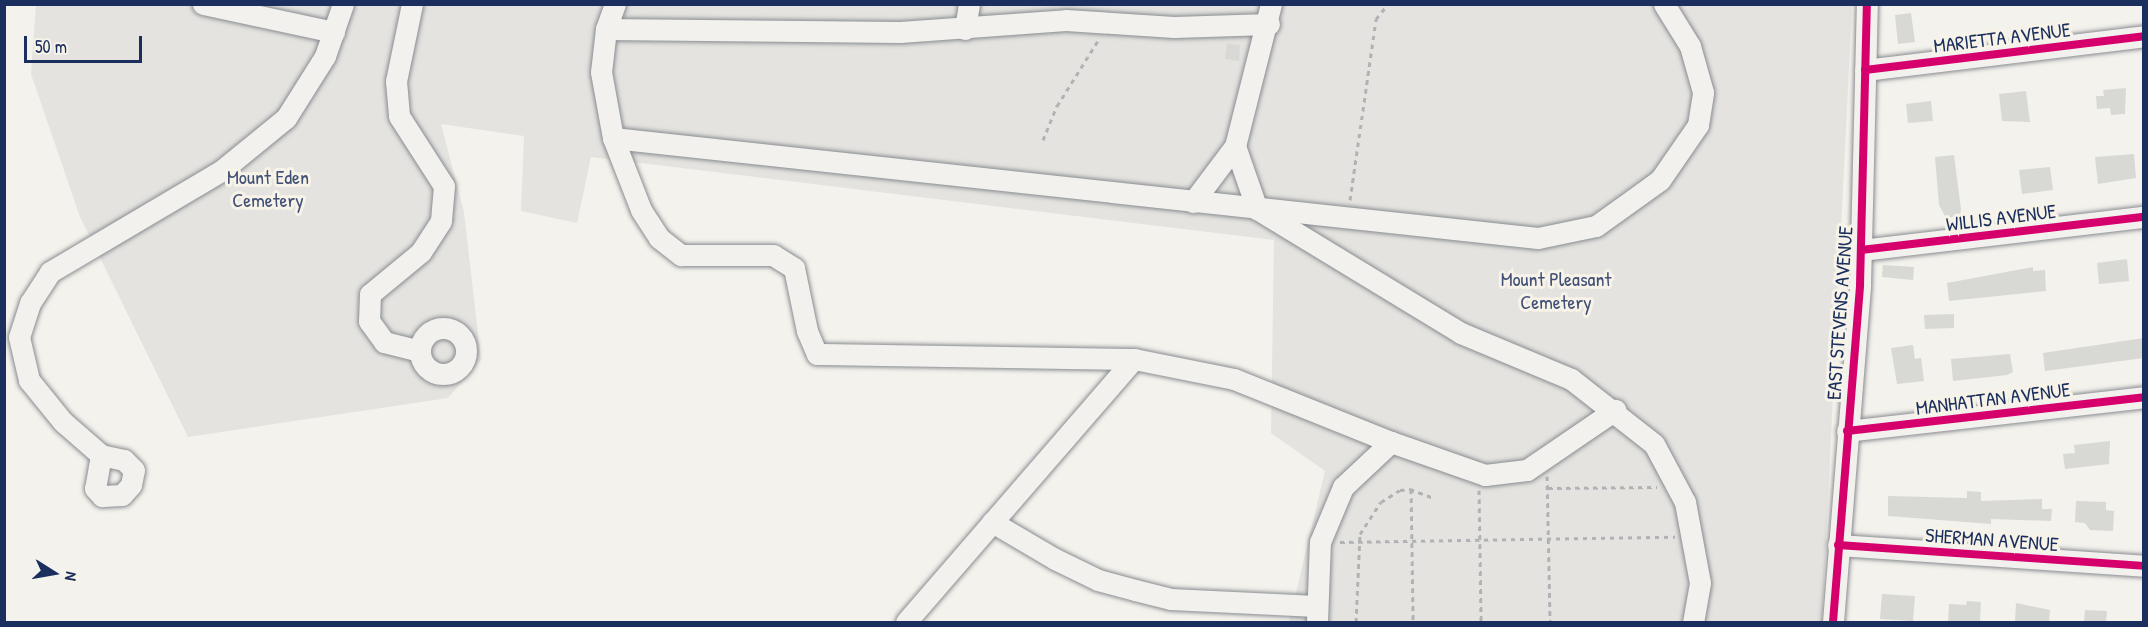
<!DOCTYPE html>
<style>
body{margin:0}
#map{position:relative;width:2148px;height:627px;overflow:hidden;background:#f4f2ec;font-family:"Patrick Hand",sans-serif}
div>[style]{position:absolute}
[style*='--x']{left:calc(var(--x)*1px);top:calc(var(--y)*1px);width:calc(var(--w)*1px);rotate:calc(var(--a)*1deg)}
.built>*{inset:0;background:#e4e3df}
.building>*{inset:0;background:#d8d8d5}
.path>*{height:3px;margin-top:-1.5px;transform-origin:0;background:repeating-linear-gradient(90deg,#b1b2b5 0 4.5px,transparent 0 9px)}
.roads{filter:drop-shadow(0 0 2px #898c92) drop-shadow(0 0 2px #898c92)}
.minor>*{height:21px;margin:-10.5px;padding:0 10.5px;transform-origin:10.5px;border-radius:10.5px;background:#f2f1ed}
.minor>.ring{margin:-10.5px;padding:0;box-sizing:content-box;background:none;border:21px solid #f2f1ed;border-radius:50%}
.cycleway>*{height:8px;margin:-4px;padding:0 4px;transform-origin:4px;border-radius:4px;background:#d6006c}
span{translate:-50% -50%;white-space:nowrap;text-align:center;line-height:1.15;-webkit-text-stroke:6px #f7f3e8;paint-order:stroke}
.street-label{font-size:20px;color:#1b2f5e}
.park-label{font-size:20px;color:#415076}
.frame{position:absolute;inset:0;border:6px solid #1b2f5e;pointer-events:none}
.north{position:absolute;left:24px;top:543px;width:60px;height:60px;-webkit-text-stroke:4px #f7f3e8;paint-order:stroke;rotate:101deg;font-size:16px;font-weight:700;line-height:24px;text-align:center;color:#1b2f5e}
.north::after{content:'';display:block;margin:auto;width:21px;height:27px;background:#1b2f5e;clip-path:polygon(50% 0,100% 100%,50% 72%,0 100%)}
.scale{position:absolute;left:24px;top:36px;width:118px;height:27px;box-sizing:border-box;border:3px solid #1b2f5e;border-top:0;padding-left:8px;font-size:18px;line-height:21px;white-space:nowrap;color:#1b2f5e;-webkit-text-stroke:4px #f7f3e8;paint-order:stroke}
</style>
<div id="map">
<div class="built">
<div style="clip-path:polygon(36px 4px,1852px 5px,1822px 622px,1289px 622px,1325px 471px,1271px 433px,1274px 240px,591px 157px,577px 223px,521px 211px,524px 136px,441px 124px,464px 212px,481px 360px,448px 398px,188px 437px,80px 217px,31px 74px)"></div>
</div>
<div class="building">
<div style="clip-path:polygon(1911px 13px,1915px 42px,1898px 44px,1895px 15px)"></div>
<div style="clip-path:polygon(1227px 44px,1240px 45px,1239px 61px,1225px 59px)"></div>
<div style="clip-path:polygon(2126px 88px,2125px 114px,2111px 115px,2110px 108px,2097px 109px,2096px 96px,2104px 96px,2103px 90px)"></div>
<div style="clip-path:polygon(2026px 91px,2030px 122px,2002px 121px,1999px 94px)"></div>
<div style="clip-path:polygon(1931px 101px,1933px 121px,1908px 123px,1906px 104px)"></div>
<div style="clip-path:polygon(2134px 154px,2136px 178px,2098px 184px,2095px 157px)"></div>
<div style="clip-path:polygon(1954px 155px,1961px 209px,1960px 216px,1946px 218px,1939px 205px,1935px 157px)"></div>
<div style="clip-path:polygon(2050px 167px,2053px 190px,2022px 194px,2019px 170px)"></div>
<div style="clip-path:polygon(2127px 259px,2129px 281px,2099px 284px,2097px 263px)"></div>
<div style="clip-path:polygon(1883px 265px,1914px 267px,1913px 280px,1882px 277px)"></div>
<div style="clip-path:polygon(2033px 267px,2033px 271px,2045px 270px,2046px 291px,1949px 301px,1947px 283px)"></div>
<div style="clip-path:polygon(1954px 314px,1954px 328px,1925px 329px,1924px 315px)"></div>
<div style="clip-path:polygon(2144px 338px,2144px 358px,2045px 371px,2043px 353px)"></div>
<div style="clip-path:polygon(1913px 345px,1915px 359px,1921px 358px,1924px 381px,1897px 384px,1891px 348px)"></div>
<div style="clip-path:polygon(2010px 354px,2013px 372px,2007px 375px,1953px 381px,1951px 359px)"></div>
<div style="clip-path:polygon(2110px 441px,2109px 464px,2065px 469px,2063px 454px,2075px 453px,2074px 445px)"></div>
<div style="clip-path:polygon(1967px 491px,1981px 492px,1981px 501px,2042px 499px,2042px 509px,2052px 509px,2051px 521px,1991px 519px,1991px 524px,1888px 516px,1888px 496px,1967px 498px)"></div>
<div style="clip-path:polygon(2076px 501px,2106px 502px,2106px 510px,2114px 511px,2113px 531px,2090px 530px,2085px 523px,2075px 522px)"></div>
<div style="clip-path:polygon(1882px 594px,1915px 596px,1913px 621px,1880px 619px)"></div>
<div style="clip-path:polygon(1967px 601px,1981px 602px,1980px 622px,1948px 622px,1949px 604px,1966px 605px)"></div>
<div style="clip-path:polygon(2016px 603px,2050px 610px,2049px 622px,2015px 622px)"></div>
<div style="clip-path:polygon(2085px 610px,2107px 611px,2106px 622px,2084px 622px)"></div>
</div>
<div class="path">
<div style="--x:1043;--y:140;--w:37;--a:-68"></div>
<div style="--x:1057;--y:106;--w:79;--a:-57.9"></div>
<div style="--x:1350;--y:200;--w:183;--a:-81.8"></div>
<div style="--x:1376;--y:19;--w:19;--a:-51"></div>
<div style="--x:1547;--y:476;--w:146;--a:88.8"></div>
<div style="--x:1548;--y:488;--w:109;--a:-0.5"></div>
<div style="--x:1411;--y:489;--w:133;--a:89.1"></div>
<div style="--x:1479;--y:490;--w:132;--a:89.1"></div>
<div style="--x:1340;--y:542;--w:335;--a:-0.9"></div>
<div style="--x:1356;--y:622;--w:88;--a:-87.4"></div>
<div style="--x:1360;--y:534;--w:38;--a:-57"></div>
<div style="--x:1381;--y:502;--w:22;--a:-32"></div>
<div style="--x:1400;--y:490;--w:10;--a:-6"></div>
<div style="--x:1410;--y:489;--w:25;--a:21"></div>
</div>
<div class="roads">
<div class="minor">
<div style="--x:203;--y:4;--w:134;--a:12.1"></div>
<div style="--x:412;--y:4;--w:79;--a:101.7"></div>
<div style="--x:396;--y:81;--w:35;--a:85"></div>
<div style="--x:399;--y:116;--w:83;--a:57.3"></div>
<div style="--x:444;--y:186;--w:35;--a:95"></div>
<div style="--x:441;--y:221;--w:37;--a:123"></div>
<div style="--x:421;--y:252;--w:66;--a:140.5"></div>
<div style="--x:370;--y:294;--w:27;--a:92"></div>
<div style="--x:369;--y:321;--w:26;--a:54"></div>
<div style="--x:384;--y:342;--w:37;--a:14"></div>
<div style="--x:615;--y:4;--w:27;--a:110"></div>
<div style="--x:606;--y:29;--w:43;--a:96.6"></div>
<div style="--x:601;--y:72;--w:67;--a:79.7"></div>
<div style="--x:613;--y:138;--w:930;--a:6.17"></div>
<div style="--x:1538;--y:238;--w:59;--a:-11.7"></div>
<div style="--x:1596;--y:226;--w:79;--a:-35.7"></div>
<div style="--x:1660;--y:180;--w:67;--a:-55.4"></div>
<div style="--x:1698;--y:125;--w:33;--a:-81"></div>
<div style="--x:1703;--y:92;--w:48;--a:-105.8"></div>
<div style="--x:1690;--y:46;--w:49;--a:-121.8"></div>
<div style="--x:1271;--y:4;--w:146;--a:104.2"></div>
<div style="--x:1235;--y:146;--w:67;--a:70.8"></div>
<div style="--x:1257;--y:209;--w:239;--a:31.3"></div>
<div style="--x:1461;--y:333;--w:119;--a:22.7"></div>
<div style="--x:1571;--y:379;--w:105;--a:38.1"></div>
<div style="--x:1654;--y:444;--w:66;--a:61.9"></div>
<div style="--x:1685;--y:502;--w:82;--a:79.5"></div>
<div style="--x:1700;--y:583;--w:40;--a:100"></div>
<div style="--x:606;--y:29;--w:294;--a:0.6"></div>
<div style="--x:900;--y:32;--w:166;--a:-4.1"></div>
<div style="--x:1066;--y:20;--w:108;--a:3.7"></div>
<div style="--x:1174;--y:27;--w:95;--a:-1.8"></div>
<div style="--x:965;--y:29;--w:25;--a:-81"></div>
<div style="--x:1865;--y:70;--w:281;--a:-6.9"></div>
<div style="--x:613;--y:138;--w:77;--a:68.7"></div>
<div style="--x:641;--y:210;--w:33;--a:57"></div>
<div style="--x:659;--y:238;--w:28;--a:38"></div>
<div style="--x:681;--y:255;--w:92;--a:0"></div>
<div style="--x:773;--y:255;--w:25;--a:32"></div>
<div style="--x:794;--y:268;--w:64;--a:78.3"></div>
<div style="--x:807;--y:331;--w:25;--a:67"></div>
<div style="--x:817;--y:354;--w:317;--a:0.9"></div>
<div style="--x:1193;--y:202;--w:70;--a:-53.1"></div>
<div style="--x:1861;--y:250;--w:285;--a:-6.7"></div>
<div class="ring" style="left:420px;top:328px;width:25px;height:25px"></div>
<div style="--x:1847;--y:431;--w:299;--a:-6.5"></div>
<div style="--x:101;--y:455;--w:34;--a:100"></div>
<div style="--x:95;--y:488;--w:11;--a:49"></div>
<div style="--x:102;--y:496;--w:20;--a:-3"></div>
<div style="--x:122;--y:495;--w:13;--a:-48"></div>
<div style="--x:131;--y:485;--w:15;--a:-79"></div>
<div style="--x:134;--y:470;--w:14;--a:-135"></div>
<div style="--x:124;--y:460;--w:24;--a:-168"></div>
<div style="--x:101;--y:455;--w:50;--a:-139"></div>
<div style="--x:63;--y:422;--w:54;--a:-129"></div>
<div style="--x:29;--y:380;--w:44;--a:-103.1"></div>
<div style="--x:19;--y:337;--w:36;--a:-72"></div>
<div style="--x:30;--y:303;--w:37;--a:-57"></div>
<div style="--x:50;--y:272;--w:199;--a:-30.6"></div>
<div style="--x:221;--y:171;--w:84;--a:-39.2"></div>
<div style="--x:286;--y:118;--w:73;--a:-57.8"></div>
<div style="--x:325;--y:56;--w:55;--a:-70.9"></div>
<div style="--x:992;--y:522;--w:73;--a:30.4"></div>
<div style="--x:1055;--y:559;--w:48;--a:26"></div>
<div style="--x:1098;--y:580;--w:38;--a:15"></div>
<div style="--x:1135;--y:590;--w:37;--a:14"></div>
<div style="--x:1171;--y:599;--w:145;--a:2.8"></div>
<div style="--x:1838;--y:545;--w:307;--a:3.9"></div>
<div style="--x:906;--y:622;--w:348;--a:-49.1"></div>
<div style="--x:1134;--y:359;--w:102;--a:11.3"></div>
<div style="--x:1234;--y:379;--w:169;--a:21.9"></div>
<div style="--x:1317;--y:622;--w:80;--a:-87.9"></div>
<div style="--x:1320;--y:542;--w:60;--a:-67.3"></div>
<div style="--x:1343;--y:487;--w:66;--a:-43.2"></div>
<div style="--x:1391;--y:442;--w:100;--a:19.3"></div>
<div style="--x:1485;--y:475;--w:42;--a:-6.8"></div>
<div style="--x:1527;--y:470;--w:107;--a:-34.3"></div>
<div style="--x:1833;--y:622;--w:338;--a:-85.4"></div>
<div style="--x:1860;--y:285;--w:281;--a:-88.6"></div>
</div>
</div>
<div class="cycleway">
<div style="--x:1865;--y:70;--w:281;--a:-6.9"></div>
<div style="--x:1861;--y:250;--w:285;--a:-6.7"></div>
<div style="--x:1847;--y:431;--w:299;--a:-6.5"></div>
<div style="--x:1838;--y:545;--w:307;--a:3.9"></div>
<div style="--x:1833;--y:622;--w:338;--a:-85.4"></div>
<div style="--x:1860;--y:285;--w:281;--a:-88.6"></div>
</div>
<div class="street-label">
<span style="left:2002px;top:37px;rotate:-7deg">MARIETTA AVENUE</span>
<span style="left:2001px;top:217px;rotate:-7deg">WILLIS AVENUE</span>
<span style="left:1839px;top:313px;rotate:-86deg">EAST STEVENS AVENUE</span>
<span style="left:1993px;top:398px;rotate:-7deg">MANHATTAN AVENUE</span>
<span style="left:1992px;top:539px;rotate:4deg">SHERMAN AVENUE</span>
</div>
<div class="park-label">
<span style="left:268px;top:188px">Mount Eden<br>Cemetery</span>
<span style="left:1556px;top:290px">Mount Pleasant<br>Cemetery</span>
</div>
<div class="frame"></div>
<div class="north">N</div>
<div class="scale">50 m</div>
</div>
